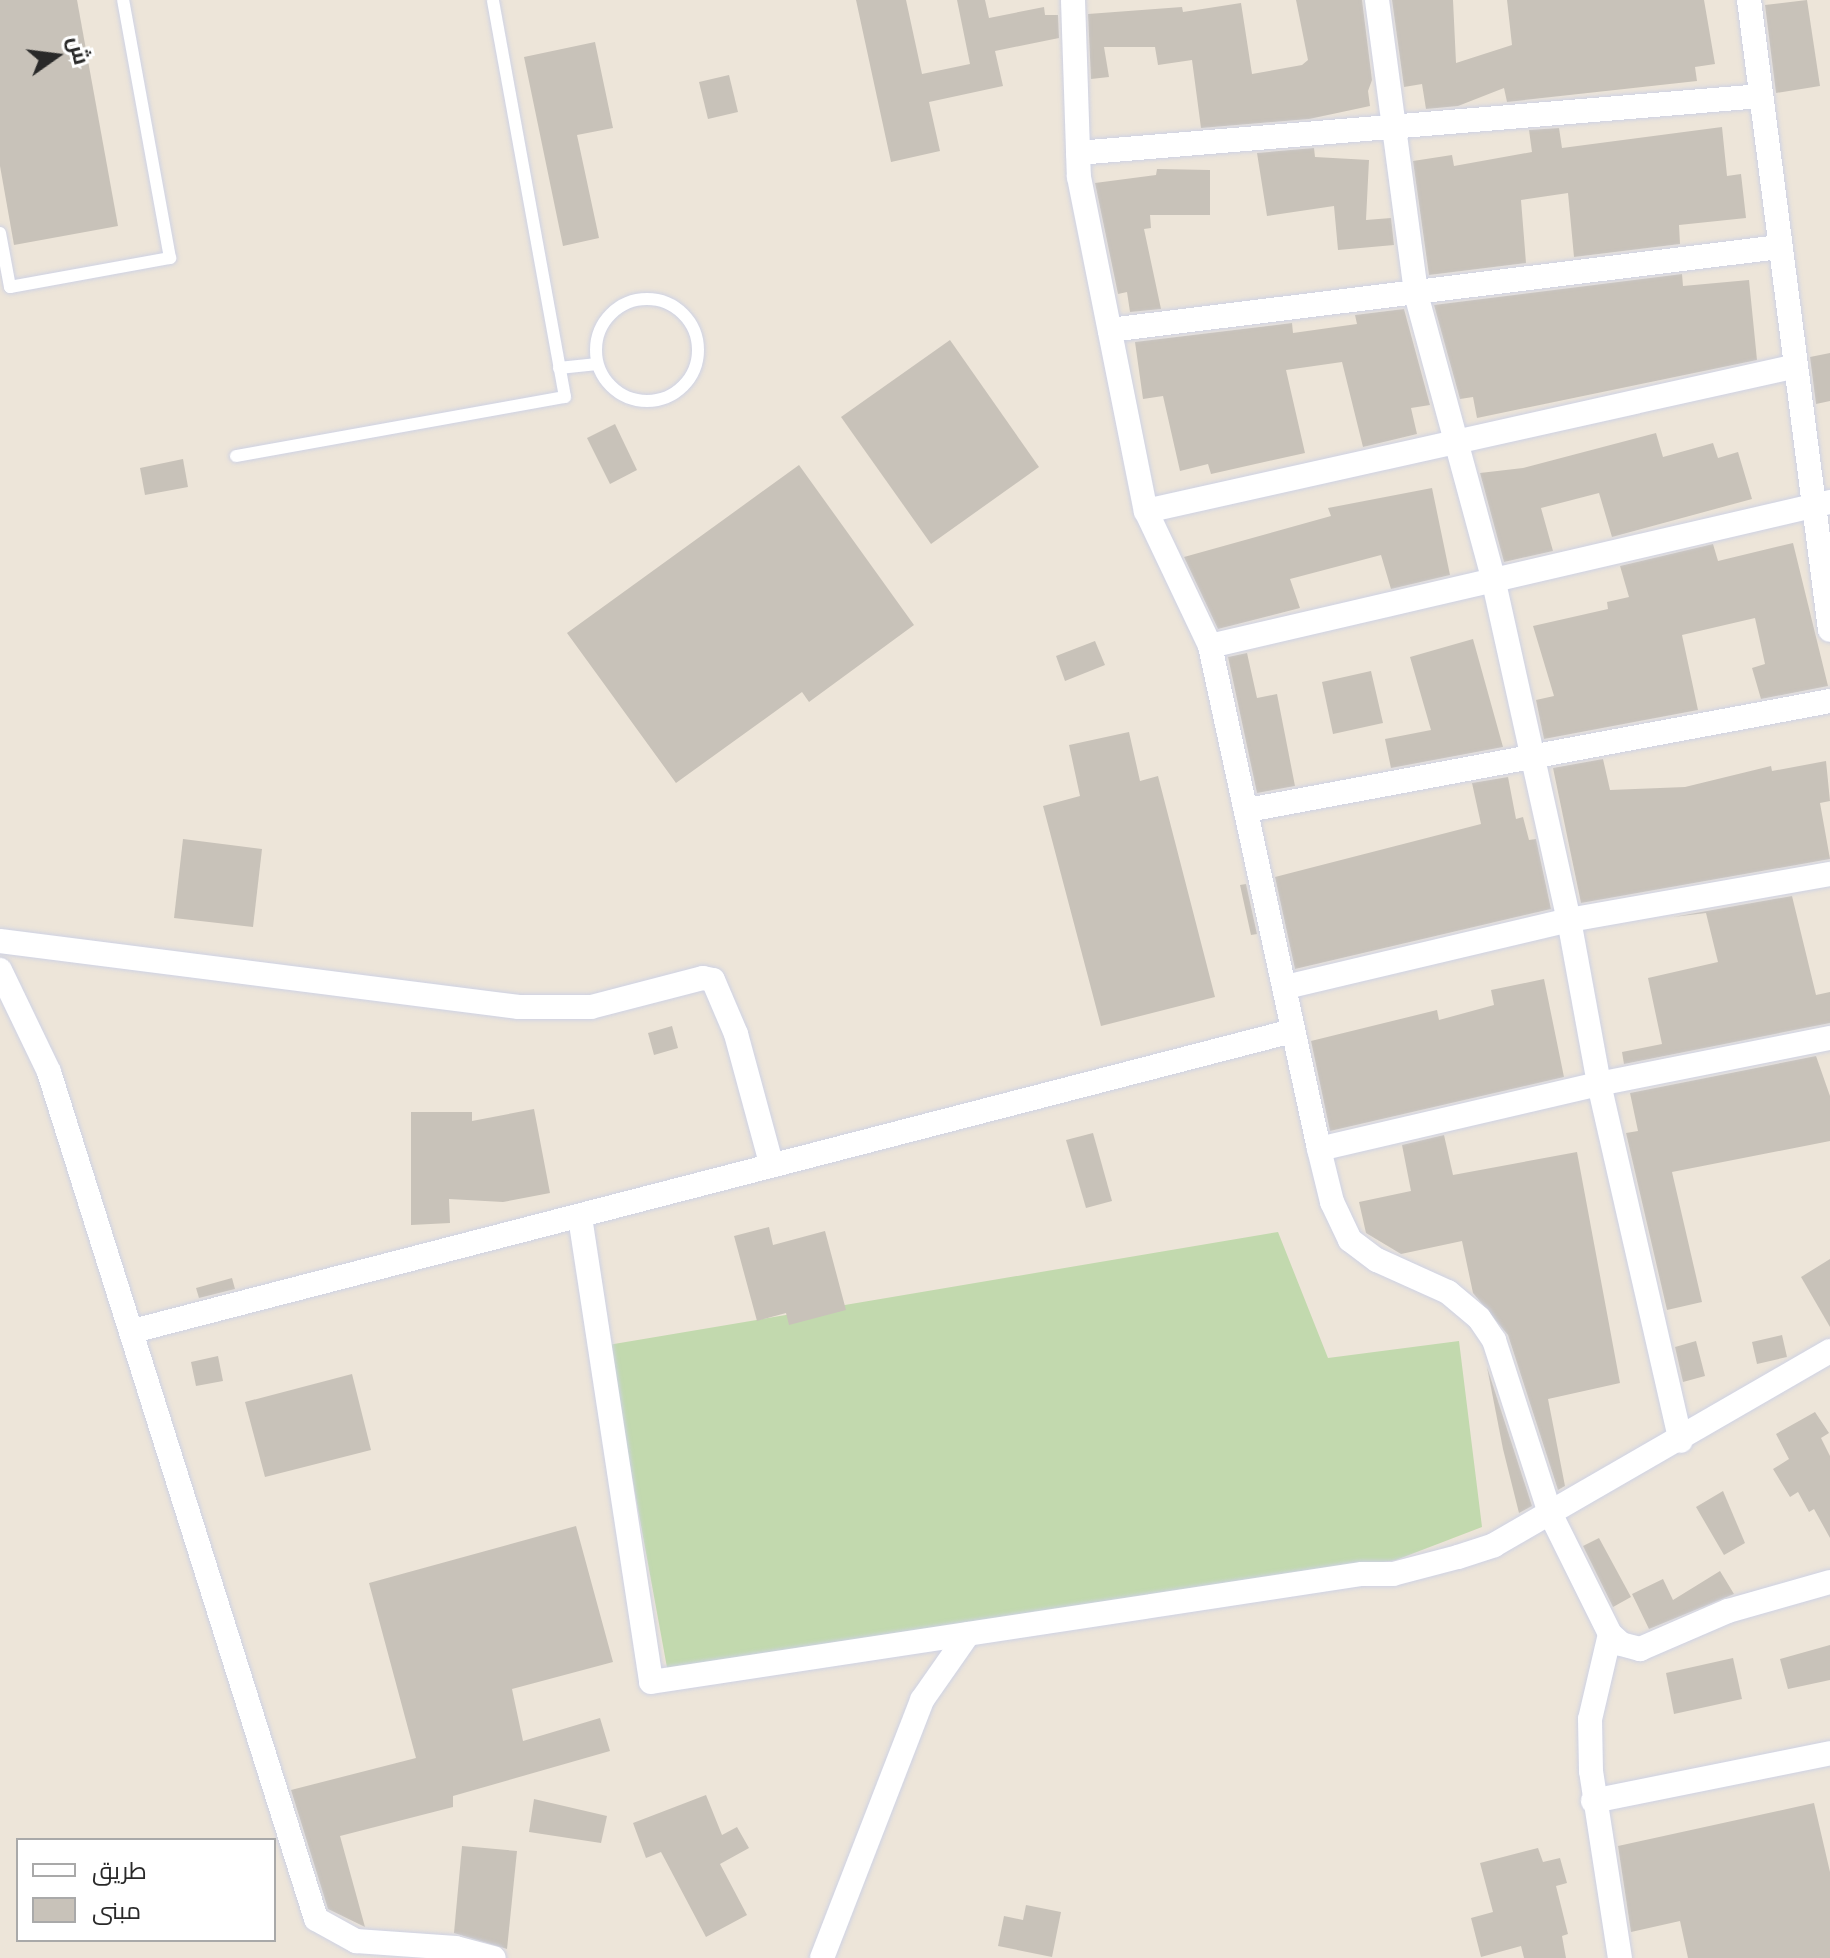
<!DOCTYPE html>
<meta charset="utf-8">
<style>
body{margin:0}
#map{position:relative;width:1830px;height:1958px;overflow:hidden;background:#ede5d9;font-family:Ubuntu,Cairo,sans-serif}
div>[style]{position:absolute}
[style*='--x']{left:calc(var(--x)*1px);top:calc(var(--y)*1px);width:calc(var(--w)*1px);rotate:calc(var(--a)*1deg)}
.cemetery>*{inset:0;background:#c2d9ae}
.building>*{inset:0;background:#c8c2b9}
.roads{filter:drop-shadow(0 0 2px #ced2e4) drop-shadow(0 0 2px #ced2e4)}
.lane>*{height:12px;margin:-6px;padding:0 6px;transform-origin:6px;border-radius:6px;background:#fff}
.lane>.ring{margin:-6px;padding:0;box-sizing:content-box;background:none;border:12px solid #fff;border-radius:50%}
.street>*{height:24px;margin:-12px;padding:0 12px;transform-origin:12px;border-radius:12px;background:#fff}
span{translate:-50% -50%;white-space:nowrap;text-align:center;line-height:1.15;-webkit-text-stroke:7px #fff;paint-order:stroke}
.legend{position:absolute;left:16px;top:1838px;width:260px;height:104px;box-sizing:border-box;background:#fff;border:2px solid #a9a9a9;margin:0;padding:10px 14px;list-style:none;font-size:24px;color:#292929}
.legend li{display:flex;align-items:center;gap:16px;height:40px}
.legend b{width:40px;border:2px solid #a9a9a9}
.north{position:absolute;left:16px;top:16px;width:80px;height:80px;-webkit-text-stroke:6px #fff;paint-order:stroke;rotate:76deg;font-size:22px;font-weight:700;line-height:32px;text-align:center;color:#292929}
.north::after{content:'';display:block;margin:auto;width:28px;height:36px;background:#292929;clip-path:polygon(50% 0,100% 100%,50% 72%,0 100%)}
</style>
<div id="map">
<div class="cemetery">
<div style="clip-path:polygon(1278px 1232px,1328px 1358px,1459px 1341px,1482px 1527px,1396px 1560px,668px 1673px,608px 1345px)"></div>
</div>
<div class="building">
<div style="clip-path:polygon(0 0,77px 0,118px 226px,14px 245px,0 166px)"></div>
<div style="clip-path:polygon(856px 0,906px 0,922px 74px,970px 64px,957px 0,985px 0,989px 18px,1044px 7px,1045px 15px,1058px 15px,1059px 38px,995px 51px,1003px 86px,929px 102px,940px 151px,891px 162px)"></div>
<div style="clip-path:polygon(1296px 0,1362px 0,1372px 80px,1368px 91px,1370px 106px,1309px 119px,1201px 128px,1192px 60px,1158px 65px,1155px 47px,1104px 47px,1109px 77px,1091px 79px,1088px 14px,1182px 7px,1183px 12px,1241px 3px,1252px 74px,1302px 65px,1308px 60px)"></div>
<div style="clip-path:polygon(1392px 0,1453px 0,1456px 63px,1512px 45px,1507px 0,1704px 0,1715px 64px,1695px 67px,1697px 81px,1507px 102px,1504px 88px,1458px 106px,1426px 109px,1422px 84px,1404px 87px)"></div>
<div style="clip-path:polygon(1807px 0,1820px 86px,1776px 93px,1765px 5px)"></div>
<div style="clip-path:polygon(595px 42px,613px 128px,577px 135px,599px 238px,563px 246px,524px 57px)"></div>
<div style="clip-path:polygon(729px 75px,738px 112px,708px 119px,699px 82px)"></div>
<div style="clip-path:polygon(1722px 127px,1727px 176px,1741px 174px,1746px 218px,1679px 225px,1680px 244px,1574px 257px,1568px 193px,1521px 200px,1526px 263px,1429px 275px,1413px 161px,1452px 155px,1454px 166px,1532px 152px,1529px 130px,1559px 128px,1562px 148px)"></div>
<div style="clip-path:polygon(1314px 148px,1315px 157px,1369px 160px,1366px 220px,1391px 218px,1394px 245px,1338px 250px,1334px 206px,1267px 216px,1257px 153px)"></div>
<div style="clip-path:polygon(1157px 169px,1210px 170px,1210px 215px,1150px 215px,1151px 228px,1144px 229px,1161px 309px,1130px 312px,1127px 292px,1118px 294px,1095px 183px,1156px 175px)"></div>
<div style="clip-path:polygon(1682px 274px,1683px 286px,1749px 280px,1757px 360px,1477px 418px,1473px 397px,1460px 399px,1434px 305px)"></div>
<div style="clip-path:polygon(1404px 309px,1430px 405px,1411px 408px,1417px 434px,1363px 447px,1342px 362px,1286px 370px,1305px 453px,1211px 474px,1208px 464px,1180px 471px,1163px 396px,1143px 399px,1135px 342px,1292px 323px,1293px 333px,1357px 324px,1355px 315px)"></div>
<div style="clip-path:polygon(950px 340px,1039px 467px,931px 544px,841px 417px)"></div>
<div style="clip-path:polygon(1830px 353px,1830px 401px,1816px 404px,1810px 357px)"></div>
<div style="clip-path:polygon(615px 424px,637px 470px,610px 484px,587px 438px)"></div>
<div style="clip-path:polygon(1656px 433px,1663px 457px,1713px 443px,1718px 458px,1738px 452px,1752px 499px,1612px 537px,1599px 493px,1541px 508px,1553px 551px,1504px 562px,1480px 473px,1523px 468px)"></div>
<div style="clip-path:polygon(183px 459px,188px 487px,145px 495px,140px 468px)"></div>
<div style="clip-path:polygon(799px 465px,914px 625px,809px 702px,802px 692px,676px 783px,567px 633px)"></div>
<div style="clip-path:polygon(1432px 488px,1450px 575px,1391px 589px,1381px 555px,1290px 579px,1300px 608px,1218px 629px,1184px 557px,1331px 516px,1328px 508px)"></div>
<div style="clip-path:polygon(1793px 543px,1828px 686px,1761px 699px,1752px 668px,1765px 664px,1755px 618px,1682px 635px,1698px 710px,1544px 739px,1536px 700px,1554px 696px,1533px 626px,1608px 609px,1607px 602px,1629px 597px,1620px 566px,1713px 544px,1718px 561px)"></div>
<div style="clip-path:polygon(1473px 639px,1503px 747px,1391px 768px,1385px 739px,1431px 730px,1410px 657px)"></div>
<div style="clip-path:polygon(1095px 641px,1105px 665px,1065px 681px,1056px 656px)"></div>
<div style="clip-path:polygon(1247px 653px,1257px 698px,1277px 694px,1295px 786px,1257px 793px,1228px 657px)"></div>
<div style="clip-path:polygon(1371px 671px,1383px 723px,1333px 734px,1322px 682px)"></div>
<div style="clip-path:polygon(1129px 732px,1140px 781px,1158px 776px,1215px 997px,1101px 1026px,1043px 806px,1080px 796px,1069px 745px)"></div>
<div style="clip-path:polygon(1603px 759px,1610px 790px,1685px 787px,1771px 766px,1772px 771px,1826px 761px,1830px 801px,1820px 803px,1830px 859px,1581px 903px,1553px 768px)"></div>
<div style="clip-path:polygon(1508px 777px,1516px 819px,1523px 817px,1529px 840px,1536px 839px,1551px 909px,1295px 969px,1275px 877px,1481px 824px,1472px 783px)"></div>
<div style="clip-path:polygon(183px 839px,262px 849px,253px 927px,174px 918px)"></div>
<div style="clip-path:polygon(1246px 884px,1257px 934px,1251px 935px,1240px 885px)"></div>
<div style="clip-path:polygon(1792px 896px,1816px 995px,1830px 992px,1830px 1023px,1624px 1064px,1622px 1052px,1662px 1044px,1648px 978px,1718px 962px,1706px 913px,1673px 917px)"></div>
<div style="clip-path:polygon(1544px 979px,1564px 1077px,1330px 1131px,1311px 1041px,1437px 1010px,1439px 1020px,1494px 1005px,1491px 990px)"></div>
<div style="clip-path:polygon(672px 1026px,678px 1048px,654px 1055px,648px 1033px)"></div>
<div style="clip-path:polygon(1816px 1056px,1830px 1096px,1830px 1141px,1672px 1172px,1702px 1302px,1667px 1310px,1626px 1133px,1638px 1131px,1630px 1093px)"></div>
<div style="clip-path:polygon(534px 1109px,550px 1193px,503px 1202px,449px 1199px,450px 1223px,411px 1225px,411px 1112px,472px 1112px,472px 1121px)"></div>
<div style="clip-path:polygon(1093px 1133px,1112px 1201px,1086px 1208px,1066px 1140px)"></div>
<div style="clip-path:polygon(1444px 1135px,1453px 1175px,1577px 1152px,1620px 1383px,1548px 1399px,1565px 1486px,1558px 1490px,1508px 1335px,1473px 1293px,1462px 1241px,1401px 1254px,1366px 1233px,1359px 1202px,1411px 1191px,1402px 1145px)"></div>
<div style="clip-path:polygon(769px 1227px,773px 1245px,825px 1231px,846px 1310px,789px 1325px,786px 1313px,757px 1321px,734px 1236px)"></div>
<div style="clip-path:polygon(1830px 1259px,1830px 1327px,1801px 1277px)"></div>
<div style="clip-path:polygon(232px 1278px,235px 1289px,199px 1298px,196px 1288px)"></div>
<div style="clip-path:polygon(1782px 1335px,1787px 1357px,1757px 1364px,1752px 1342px)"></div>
<div style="clip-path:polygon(1696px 1341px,1705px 1376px,1683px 1382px,1675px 1347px)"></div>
<div style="clip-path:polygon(218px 1356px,223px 1381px,196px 1386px,191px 1362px)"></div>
<div style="clip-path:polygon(1487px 1367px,1532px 1506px,1519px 1513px,1503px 1449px)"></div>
<div style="clip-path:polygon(352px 1374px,371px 1450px,265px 1477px,245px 1402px)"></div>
<div style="clip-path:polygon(1815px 1412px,1829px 1433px,1821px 1438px,1830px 1456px,1830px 1538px,1814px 1509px,1809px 1512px,1798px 1492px,1790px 1497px,1773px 1469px,1789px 1459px,1776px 1434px)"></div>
<div style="clip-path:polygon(1723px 1491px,1745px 1543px,1724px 1555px,1696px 1507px)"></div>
<div style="clip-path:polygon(576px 1526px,613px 1662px,512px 1689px,523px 1741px,600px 1718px,610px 1751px,453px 1796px,453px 1807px,340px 1836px,365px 1927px,328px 1909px,291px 1790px,416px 1758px,369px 1583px)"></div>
<div style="clip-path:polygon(1599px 1538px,1631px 1597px,1613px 1607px,1583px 1546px)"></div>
<div style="clip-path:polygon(1720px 1571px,1734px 1594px,1649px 1629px,1632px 1594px,1663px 1579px,1673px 1600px)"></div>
<div style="clip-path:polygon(1830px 1645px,1830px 1680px,1788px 1689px,1780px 1659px)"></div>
<div style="clip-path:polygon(1733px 1658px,1742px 1699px,1674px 1714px,1666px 1673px)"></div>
<div style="clip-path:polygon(706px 1795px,722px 1835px,737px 1827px,749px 1848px,720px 1864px,747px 1915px,706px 1937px,661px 1852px,646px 1858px,633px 1823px)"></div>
<div style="clip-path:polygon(534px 1799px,607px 1816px,601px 1843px,529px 1832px)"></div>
<div style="clip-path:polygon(1814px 1803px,1830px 1872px,1830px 1958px,1688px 1958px,1680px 1921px,1631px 1932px,1618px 1846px)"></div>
<div style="clip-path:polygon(462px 1846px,517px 1851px,507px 1949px,454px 1933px)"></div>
<div style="clip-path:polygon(1538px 1848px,1543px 1862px,1560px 1858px,1567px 1883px,1556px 1886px,1568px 1934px,1562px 1936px,1566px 1958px,1524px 1958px,1521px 1946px,1481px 1957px,1471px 1918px,1493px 1912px,1480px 1863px)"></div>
<div style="clip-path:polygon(1026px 1905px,1061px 1912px,1052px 1957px,998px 1946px,1004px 1916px,1023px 1920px)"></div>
</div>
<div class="roads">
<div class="lane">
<div style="--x:0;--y:233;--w:55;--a:79.5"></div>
<div style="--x:10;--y:287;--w:163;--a:-10.3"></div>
<div style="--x:170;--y:258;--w:262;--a:-100.3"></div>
<div class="ring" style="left:596px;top:299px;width:90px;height:90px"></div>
<div style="--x:559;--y:368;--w:36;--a:-6"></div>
<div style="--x:236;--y:456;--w:334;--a:-10.2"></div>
<div style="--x:565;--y:397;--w:403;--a:-100.3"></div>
</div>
<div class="street">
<div style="--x:1073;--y:0;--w:177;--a:88.1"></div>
<div style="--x:1079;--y:177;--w:341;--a:78.7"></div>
<div style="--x:1146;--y:511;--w:149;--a:64.6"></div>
<div style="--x:1210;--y:646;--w:515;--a:77.77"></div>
<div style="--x:1319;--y:1149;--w:55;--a:76.2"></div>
<div style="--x:1332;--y:1202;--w:42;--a:64.7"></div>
<div style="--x:1350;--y:1240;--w:34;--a:37"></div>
<div style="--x:1377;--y:1260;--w:78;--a:24.3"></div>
<div style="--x:1448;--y:1292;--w:40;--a:40"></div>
<div style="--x:1479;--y:1318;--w:27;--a:56"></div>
<div style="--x:1494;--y:1340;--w:182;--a:72.1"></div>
<div style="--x:1550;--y:1513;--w:135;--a:63.6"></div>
<div style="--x:1610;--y:1634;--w:15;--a:42"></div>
<div style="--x:1621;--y:1644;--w:20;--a:15"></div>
<div style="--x:1640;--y:1649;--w:96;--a:-23.4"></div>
<div style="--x:1728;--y:1611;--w:106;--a:-15.9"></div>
<div style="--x:1377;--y:0;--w:297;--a:82.4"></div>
<div style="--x:1416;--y:294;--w:294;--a:74.8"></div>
<div style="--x:1493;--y:578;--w:350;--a:77.5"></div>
<div style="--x:1569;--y:920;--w:167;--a:79.6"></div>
<div style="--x:1599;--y:1084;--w:366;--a:77.1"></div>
<div style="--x:1749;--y:0;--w:635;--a:82.67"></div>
<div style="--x:1078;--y:153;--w:685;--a:-4.77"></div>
<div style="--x:1110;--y:330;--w:674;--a:-7.07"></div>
<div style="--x:1146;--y:511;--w:662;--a:-12.57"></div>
<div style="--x:1210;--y:646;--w:637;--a:-13.08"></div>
<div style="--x:1248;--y:810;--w:592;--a:-10.61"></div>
<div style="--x:0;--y:941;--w:523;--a:7.25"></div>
<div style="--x:519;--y:1007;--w:72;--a:0"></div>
<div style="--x:591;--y:1007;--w:116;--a:-14.5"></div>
<div style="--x:703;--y:978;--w:10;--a:11"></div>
<div style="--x:713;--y:980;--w:59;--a:66.9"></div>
<div style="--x:736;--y:1034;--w:134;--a:74.8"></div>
<div style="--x:0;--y:970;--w:113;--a:64.3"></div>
<div style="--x:49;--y:1072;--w:888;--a:72.5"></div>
<div style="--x:316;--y:1919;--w:46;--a:28.8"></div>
<div style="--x:356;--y:1941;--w:100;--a:4"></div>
<div style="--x:456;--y:1948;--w:39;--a:15"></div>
<div style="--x:1286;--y:987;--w:291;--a:-13.3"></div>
<div style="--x:1569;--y:920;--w:265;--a:-10"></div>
<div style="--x:1319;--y:1149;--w:287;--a:-13.1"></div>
<div style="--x:1599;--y:1084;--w:236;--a:-11.3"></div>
<div style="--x:580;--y:1217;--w:470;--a:81.3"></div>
<div style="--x:651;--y:1682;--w:719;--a:-8.64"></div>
<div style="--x:1362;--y:1574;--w:31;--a:0"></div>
<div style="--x:1393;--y:1574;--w:67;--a:-14.7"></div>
<div style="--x:1458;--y:1557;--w:38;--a:-18"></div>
<div style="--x:1494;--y:1545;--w:388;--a:-30"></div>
<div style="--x:133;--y:1331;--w:1197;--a:-14.51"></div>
<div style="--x:1610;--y:1634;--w:87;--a:103.2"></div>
<div style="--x:1590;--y:1719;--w:52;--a:88.9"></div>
<div style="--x:1591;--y:1771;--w:189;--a:81.2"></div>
<div style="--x:1593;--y:1801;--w:242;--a:-11.4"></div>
<div style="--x:822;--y:1958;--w:277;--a:-68.8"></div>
<div style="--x:922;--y:1700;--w:80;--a:-55.1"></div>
</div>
</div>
<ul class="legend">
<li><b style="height:10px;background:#fff"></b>طريق</li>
<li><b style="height:22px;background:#c8c2b9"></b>مبنى</li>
</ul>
<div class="north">ش</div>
</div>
